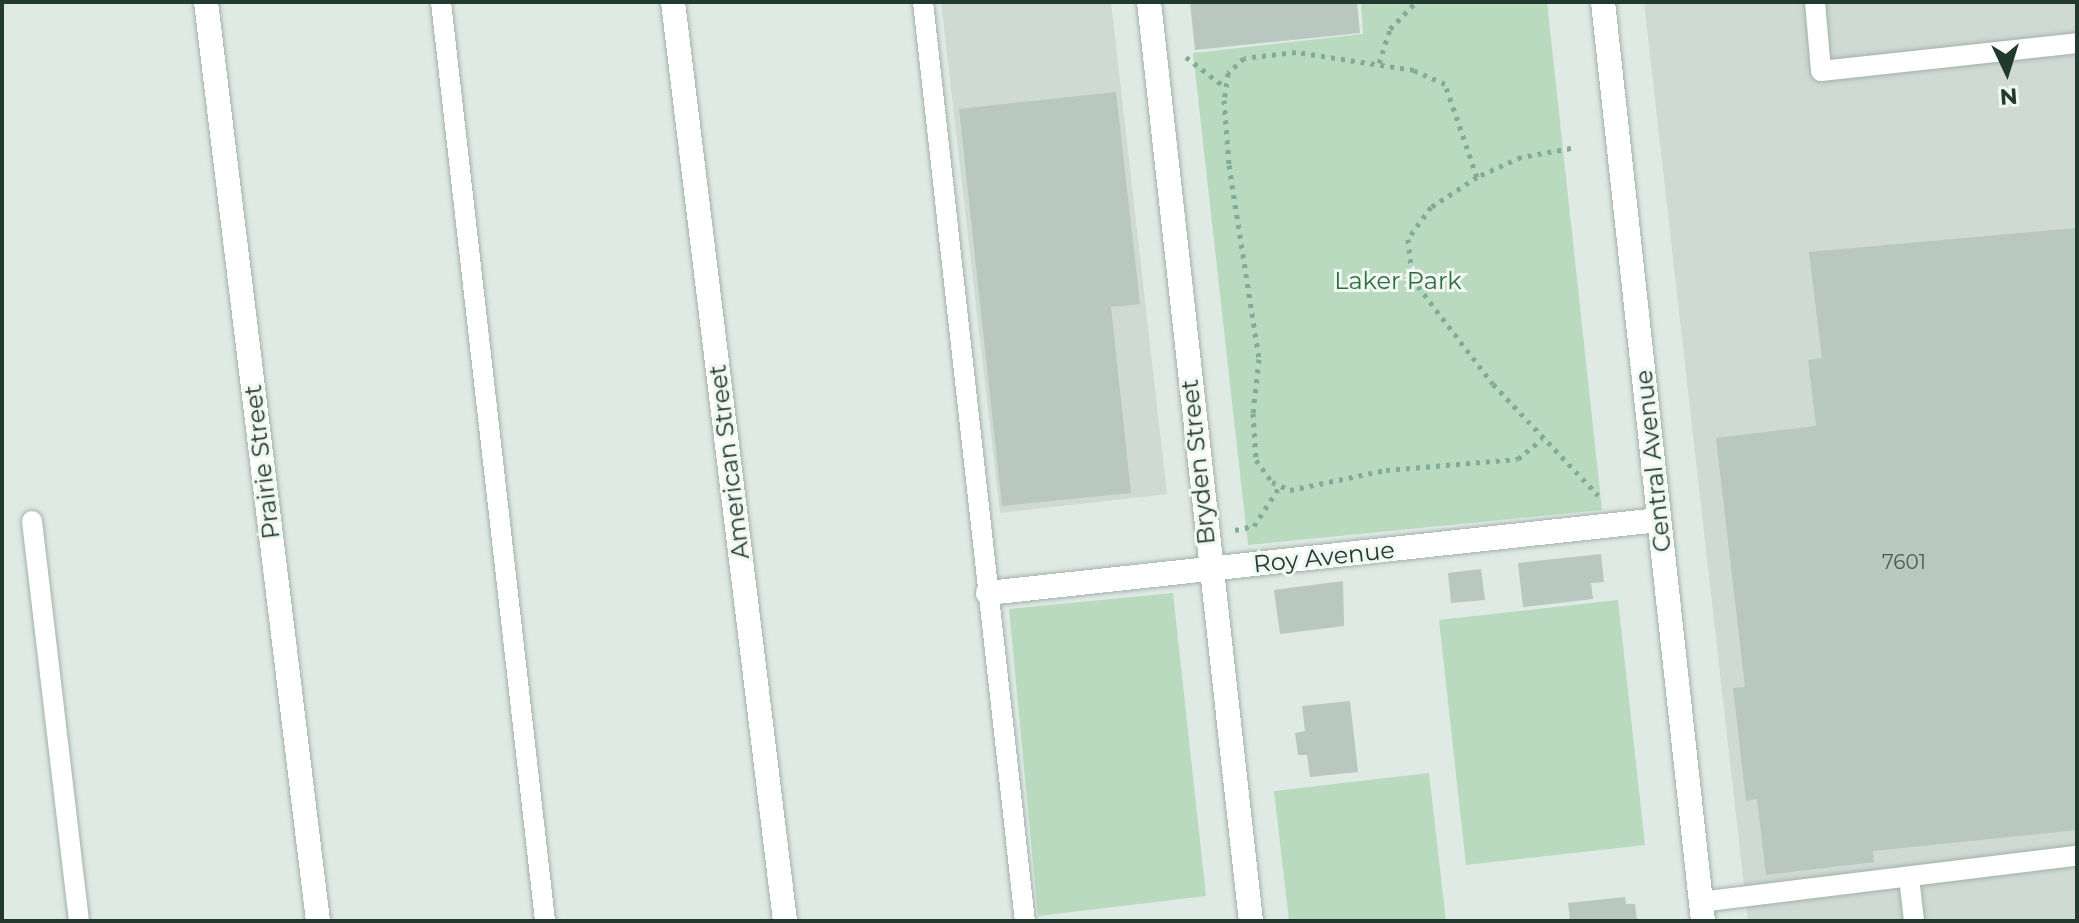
<!DOCTYPE html>
<style>
body{margin:0}
#map{position:relative;width:2079px;height:923px;overflow:hidden;background:#dfeae4;font-family:Montserrat,sans-serif}
div>[style]{position:absolute}
[style*='--x']{left:calc(var(--x)*1px);top:calc(var(--y)*1px);width:calc(var(--w)*1px);rotate:calc(var(--a)*1deg)}
.built>*{inset:0;background:#cedad3}
.green>*{inset:0;background:#b9dabe}
.building>*{inset:0;background:#b8c7bf}
.path>*{height:5px;margin-top:-2.5px;transform-origin:0;background:repeating-linear-gradient(90deg,#81ac99 0 4px,transparent 0 10px)}
.roads{filter:drop-shadow(0 0 2px #a2b1aa) drop-shadow(0 0 2px #a2b1aa)}
.lane>*{height:20px;margin:-10px;padding:0 10px;transform-origin:10px;border-radius:10px;background:#fff}
.street>*{height:24px;margin:-12px;padding:0 12px;transform-origin:12px;border-radius:12px;background:#fff}
span{translate:-50% -50%;white-space:nowrap;text-align:center;line-height:1.15;-webkit-text-stroke:6px #f0f7f2;paint-order:stroke}
.number-label{font-size:20px;color:#475c53}
.number-label span{-webkit-text-stroke-width:0}
.park-label{font-size:24px;color:#2e6e3e}
.street-label{font-size:24px;color:#21392f}
.frame{position:absolute;inset:0;border:4px solid #21392f;pointer-events:none}
.north{position:absolute;left:1967px;top:32px;width:80px;height:80px;-webkit-text-stroke:6px #f0f7f2;paint-order:stroke;rotate:176deg;font-size:22px;font-weight:700;line-height:32px;text-align:center;color:#21392f}
.north::after{content:'';display:block;margin:auto;width:28px;height:36px;background:#21392f;clip-path:polygon(50% 0,100% 100%,50% 72%,0 100%)}
</style>
<div id="map">
<div class="built">
<div style="clip-path:polygon(941px 2px,1111px 2px,1167px 494px,1000px 513px)"></div>
<div style="clip-path:polygon(1644px 2px,2077px 2px,2077px 921px,1748px 921px)"></div>
</div>
<div class="green">
<div style="clip-path:polygon(1361px 2px,1547px 2px,1602px 510px,1248px 545px,1193px 53px,1363px 34px)"></div>
<div style="clip-path:polygon(1173px 593px,1206px 896px,1038px 916px,1009px 609px)"></div>
<div style="clip-path:polygon(1618px 600px,1645px 845px,1466px 865px,1439px 620px)"></div>
<div style="clip-path:polygon(1429px 773px,1446px 921px,1289px 921px,1274px 791px)"></div>
</div>
<div class="building">
<div style="clip-path:polygon(1190px 2px,1357px 2px,1360px 33px,1195px 50px)"></div>
<div style="clip-path:polygon(1116px 92px,1140px 304px,1111px 307px,1131px 493px,1002px 506px,959px 109px)"></div>
<div style="clip-path:polygon(2077px 228px,2077px 830px,1873px 851px,1874px 862px,1766px 875px,1757px 799px,1746px 801px,1733px 688px,1745px 687px,1716px 438px,1816px 426px,1808px 360px,1822px 358px,1809px 252px)"></div>
<div style="clip-path:polygon(1601px 554px,1604px 582px,1591px 583px,1593px 599px,1523px 607px,1518px 563px)"></div>
<div style="clip-path:polygon(1481px 569px,1485px 600px,1451px 603px,1448px 573px)"></div>
<div style="clip-path:polygon(1343px 581px,1344px 626px,1280px 634px,1274px 590px)"></div>
<div style="clip-path:polygon(1350px 701px,1358px 772px,1310px 777px,1307px 755px,1298px 755px,1295px 733px,1305px 731px,1302px 706px)"></div>
<div style="clip-path:polygon(1625px 897px,1626px 904px,1635px 904px,1637px 921px,1570px 921px,1568px 903px)"></div>
</div>
<div class="path">
<div style="--x:1186;--y:57;--w:49;--a:37.6"></div>
<div style="--x:1379;--y:63;--w:36;--a:-72"></div>
<div style="--x:1390;--y:29;--w:37;--a:-46"></div>
<div style="--x:1571;--y:148;--w:51;--a:169.8"></div>
<div style="--x:1521;--y:157;--w:48;--a:155.6"></div>
<div style="--x:1477;--y:177;--w:55;--a:146.9"></div>
<div style="--x:1431;--y:207;--w:39;--a:126"></div>
<div style="--x:1408;--y:239;--w:39;--a:84"></div>
<div style="--x:1412;--y:278;--w:40;--a:53"></div>
<div style="--x:1436;--y:310;--w:93;--a:52.4"></div>
<div style="--x:1493;--y:384;--w:153;--a:46.6"></div>
<div style="--x:1477;--y:177;--w:98;--a:-109"></div>
<div style="--x:1445;--y:84;--w:34;--a:-156"></div>
<div style="--x:1414;--y:70;--w:119;--a:-171.3"></div>
<div style="--x:1296;--y:52;--w:52;--a:173.4"></div>
<div style="--x:1244;--y:58;--w:22;--a:137"></div>
<div style="--x:1228;--y:73;--w:27;--a:98"></div>
<div style="--x:1224;--y:100;--w:65;--a:85.6"></div>
<div style="--x:1229;--y:165;--w:196;--a:81.2"></div>
<div style="--x:1259;--y:359;--w:54;--a:96.3"></div>
<div style="--x:1253;--y:413;--w:47;--a:86.3"></div>
<div style="--x:1256;--y:460;--w:27;--a:54"></div>
<div style="--x:1272;--y:482;--w:20;--a:24"></div>
<div style="--x:1290;--y:490;--w:98;--a:-11.8"></div>
<div style="--x:1386;--y:470;--w:132;--a:-4.8"></div>
<div style="--x:1518;--y:459;--w:31;--a:-40"></div>
<div style="--x:1235;--y:530;--w:19;--a:-12"></div>
<div style="--x:1254;--y:526;--w:48;--a:-57"></div>
</div>
<div class="roads">
<div class="lane">
<div style="--x:441;--y:2;--w:925;--a:83.54"></div>
<div style="--x:923;--y:2;--w:925;--a:83.67"></div>
<div style="--x:1815;--y:2;--w:69;--a:85"></div>
<div style="--x:1821;--y:71;--w:258;--a:-6.2"></div>
<div style="--x:32;--y:521;--w:403;--a:83.3"></div>
<div style="--x:1909;--y:877;--w:44;--a:83.5"></div>
<div style="--x:1700;--y:902;--w:380;--a:-7"></div>
</div>
<div class="street">
<div style="--x:206;--y:2;--w:926;--a:83.05"></div>
<div style="--x:673;--y:2;--w:926;--a:83.05"></div>
<div style="--x:1149;--y:2;--w:925;--a:83.67"></div>
<div style="--x:1603;--y:2;--w:924;--a:83.79"></div>
<div style="--x:988;--y:593;--w:675;--a:-6.21"></div>
</div>
</div>
<div class="number-label">
<span style="left:1904px;top:562px">7601</span>
</div>
<div class="park-label">
<span style="left:1398px;top:281px">Laker Park</span>
</div>
<div class="street-label">
<span style="left:1653px;top:461px;rotate:-96deg">Central Avenue</span>
<span style="left:262px;top:462px;rotate:-97deg">Prairie Street</span>
<span style="left:729px;top:462px;rotate:-97deg">American Street</span>
<span style="left:1198px;top:462px;rotate:-96deg">Bryden Street</span>
<span style="left:1324px;top:557px;rotate:-6deg">Roy Avenue</span>
</div>
<div class="frame"></div>
<div class="north">N</div>
</div>
